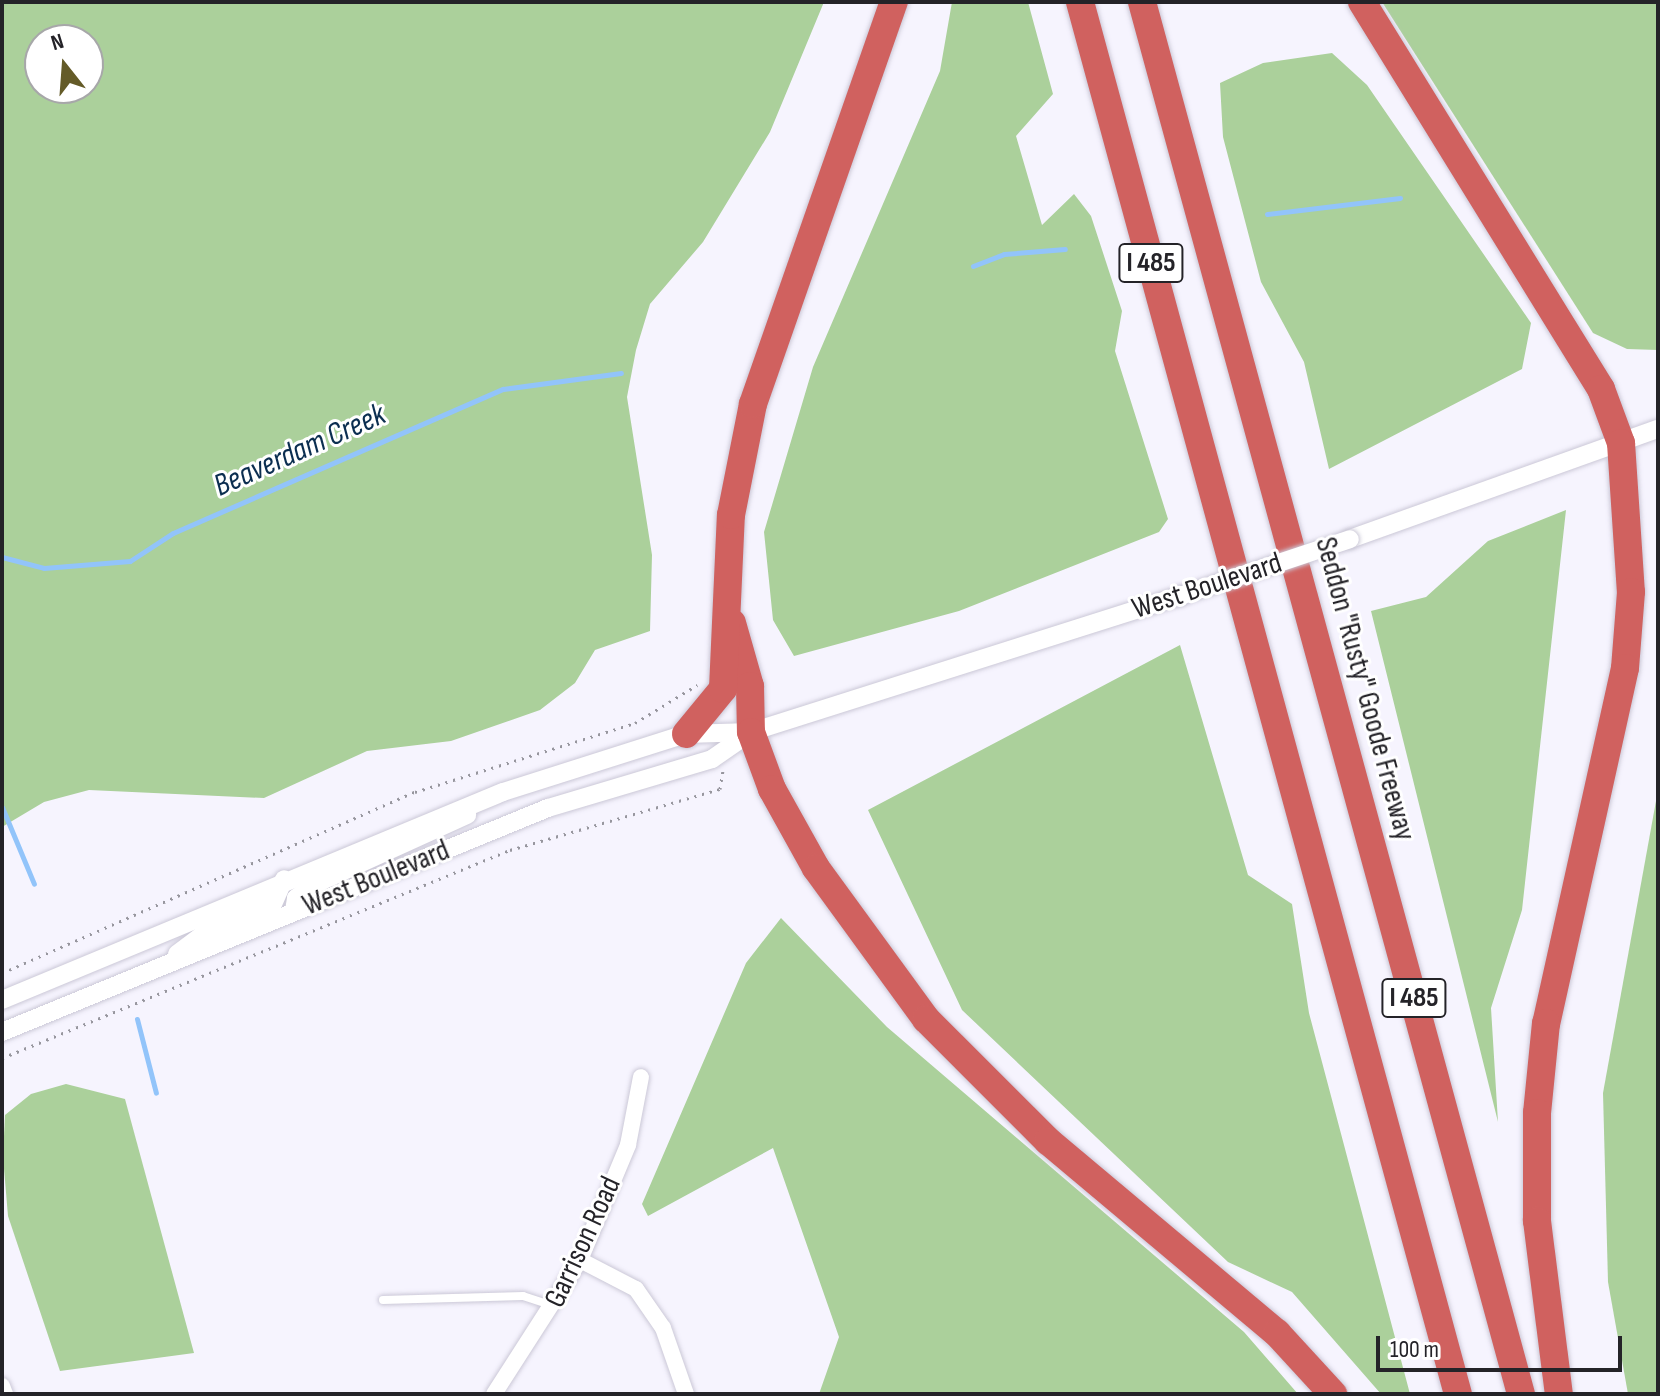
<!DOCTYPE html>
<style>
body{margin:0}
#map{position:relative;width:1660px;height:1396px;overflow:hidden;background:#f6f4fe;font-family:"Sofia Sans Condensed",sans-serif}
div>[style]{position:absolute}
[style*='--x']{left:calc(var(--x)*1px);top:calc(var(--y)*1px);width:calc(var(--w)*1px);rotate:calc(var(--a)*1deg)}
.green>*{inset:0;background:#abd09b}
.stream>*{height:5px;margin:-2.5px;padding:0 2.5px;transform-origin:2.5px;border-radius:2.5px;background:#92c4fa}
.path>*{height:3px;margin-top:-1.5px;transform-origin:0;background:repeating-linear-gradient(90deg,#97969e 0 2px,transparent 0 8px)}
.roads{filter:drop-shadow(0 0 2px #cbc8d7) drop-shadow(0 0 2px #cbc8d7)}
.service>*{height:8px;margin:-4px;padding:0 4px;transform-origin:4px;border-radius:4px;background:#fff}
.minor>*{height:16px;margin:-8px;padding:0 8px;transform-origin:8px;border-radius:8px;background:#fff}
.tertiary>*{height:18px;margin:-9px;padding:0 9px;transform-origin:9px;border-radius:9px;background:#fff}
.motorway>*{height:28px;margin:-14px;padding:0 14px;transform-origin:14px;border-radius:14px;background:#d0615f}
.bridges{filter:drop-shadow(0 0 2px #cbc8d7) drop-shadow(0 0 2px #cbc8d7)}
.tertiary-bridge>*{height:18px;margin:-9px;padding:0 9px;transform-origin:9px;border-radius:9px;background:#fff}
span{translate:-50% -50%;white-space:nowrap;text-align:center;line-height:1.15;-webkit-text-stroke:6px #fff;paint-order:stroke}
.shield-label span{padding:2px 6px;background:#fff;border:2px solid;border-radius:6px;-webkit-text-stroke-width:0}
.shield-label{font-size:28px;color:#242328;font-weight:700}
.street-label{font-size:30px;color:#242328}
.water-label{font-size:32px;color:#0b2e50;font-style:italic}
.frame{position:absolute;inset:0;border:4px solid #242328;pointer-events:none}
.north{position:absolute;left:24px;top:24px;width:80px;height:80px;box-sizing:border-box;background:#fff;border:2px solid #a7a7a9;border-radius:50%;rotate:343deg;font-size:22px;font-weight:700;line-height:32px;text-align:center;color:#242328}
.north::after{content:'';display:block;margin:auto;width:28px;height:36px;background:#645b28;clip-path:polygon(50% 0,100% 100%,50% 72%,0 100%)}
.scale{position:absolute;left:1376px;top:1336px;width:246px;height:36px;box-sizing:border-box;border:4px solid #242328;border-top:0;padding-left:10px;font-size:24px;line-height:28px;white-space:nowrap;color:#242328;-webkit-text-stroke:6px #fff;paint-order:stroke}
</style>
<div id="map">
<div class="green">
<div style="clip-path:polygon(evenodd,2px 2px,824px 2px,770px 132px,703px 242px,650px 304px,636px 350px,627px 397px,652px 555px,650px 631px,595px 650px,575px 683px,540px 710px,451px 741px,367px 751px,264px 798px,89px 790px,44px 802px,2px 827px,2px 2px,40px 40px,88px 40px,88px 88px,40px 88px,40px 40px)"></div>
<div style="clip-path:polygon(952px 2px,1028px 2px,1053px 94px,1016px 136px,1042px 225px,1074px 194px,1091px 216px,1122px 311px,1115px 351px,1168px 519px,1159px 532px,959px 611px,794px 656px,773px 620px,764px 532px,813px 367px,940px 71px)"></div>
<div style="clip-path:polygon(1382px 2px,1658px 2px,1658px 350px,1627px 349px,1593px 333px)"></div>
<div style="clip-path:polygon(1332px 53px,1367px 85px,1531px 323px,1522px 369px,1329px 469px,1304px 362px,1261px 282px,1223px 137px,1220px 83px,1263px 63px)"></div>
<div style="clip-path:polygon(1566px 510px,1522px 910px,1491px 1008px,1498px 1122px,1371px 611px,1426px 597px,1488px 541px)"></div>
<div style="clip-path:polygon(1180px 645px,1248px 875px,1292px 904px,1309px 1013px,1410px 1394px,1381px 1394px,1292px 1292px,1228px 1262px,962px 1010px,868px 810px)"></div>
<div style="clip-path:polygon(1658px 790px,1658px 1394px,1628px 1394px,1608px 1282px,1603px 1093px)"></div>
<div style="clip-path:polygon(781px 918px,887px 1027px,1244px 1332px,1298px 1394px,819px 1394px,839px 1337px,773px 1148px,648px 1216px,642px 1204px,746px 963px)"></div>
<div style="clip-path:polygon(66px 1084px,125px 1099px,194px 1353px,60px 1371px,8px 1216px,3px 1157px,5px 1115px,31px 1094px)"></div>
</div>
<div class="stream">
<div style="--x:1267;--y:214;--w:134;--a:-6.9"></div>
<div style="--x:973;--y:266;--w:33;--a:-21"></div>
<div style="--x:1004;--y:254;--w:61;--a:-4.7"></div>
<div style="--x:2;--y:557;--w:43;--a:14.7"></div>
<div style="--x:44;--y:568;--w:86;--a:-4.7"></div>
<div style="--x:130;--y:561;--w:51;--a:-33.1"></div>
<div style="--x:173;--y:533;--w:360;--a:-23.6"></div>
<div style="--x:503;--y:389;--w:119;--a:-7.7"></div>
<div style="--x:2;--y:807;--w:83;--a:67.4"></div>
<div style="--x:137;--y:1019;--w:76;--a:75.6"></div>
</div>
<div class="path">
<div style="--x:2;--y:973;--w:451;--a:-23.7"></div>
<div style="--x:415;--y:792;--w:231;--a:-17.4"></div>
<div style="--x:635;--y:723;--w:73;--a:-31.5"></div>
<div style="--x:2;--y:1058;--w:549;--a:-22.27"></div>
<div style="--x:510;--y:850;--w:219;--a:-16.2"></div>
<div style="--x:720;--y:789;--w:18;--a:-81"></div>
</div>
<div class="roads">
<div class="service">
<div style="--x:383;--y:1300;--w:140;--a:-1.6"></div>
<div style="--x:523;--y:1296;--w:33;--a:18"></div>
</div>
<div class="minor">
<div style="--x:580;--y:1260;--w:63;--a:27.4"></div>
<div style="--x:636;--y:1289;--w:47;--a:55.3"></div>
<div style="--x:663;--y:1328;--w:70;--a:70.8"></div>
<div style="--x:2;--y:1386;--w:9;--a:69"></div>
<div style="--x:494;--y:1394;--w:159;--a:-57.3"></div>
<div style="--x:580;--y:1260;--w:125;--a:-67.3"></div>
<div style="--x:628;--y:1145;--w:69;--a:-79.2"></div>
</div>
<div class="tertiary">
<div style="--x:1350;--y:539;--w:327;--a:-19.7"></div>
<div style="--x:294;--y:911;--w:13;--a:-81"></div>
<div style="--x:296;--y:898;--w:26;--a:-36"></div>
<div style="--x:317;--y:883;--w:165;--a:-24.4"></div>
<div style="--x:177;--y:954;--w:31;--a:-37"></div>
<div style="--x:202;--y:935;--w:77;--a:-23.6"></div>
<div style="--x:273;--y:904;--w:27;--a:-66"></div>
<div style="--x:2;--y:1000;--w:542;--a:-22.55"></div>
<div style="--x:503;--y:792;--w:192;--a:-17.6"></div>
<div style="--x:686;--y:734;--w:65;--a:-1.8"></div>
<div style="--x:2;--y:1032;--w:590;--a:-22.31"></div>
<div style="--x:548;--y:808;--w:171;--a:-16.6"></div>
<div style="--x:712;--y:759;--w:47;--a:-34.7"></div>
<div style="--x:751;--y:732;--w:450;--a:-17.6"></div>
</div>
<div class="motorway">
<div style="--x:1080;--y:2;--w:1442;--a:74.81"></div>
<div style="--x:1142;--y:2;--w:1443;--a:74.77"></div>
<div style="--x:1362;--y:2;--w:455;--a:58.3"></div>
<div style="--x:1601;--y:389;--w:58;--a:69.7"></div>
<div style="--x:1621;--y:443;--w:149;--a:86.2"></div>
<div style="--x:1631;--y:592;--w:76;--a:94.5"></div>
<div style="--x:1625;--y:668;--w:364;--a:102.5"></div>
<div style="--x:1546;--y:1023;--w:90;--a:95.7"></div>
<div style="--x:1537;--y:1113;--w:108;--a:90"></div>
<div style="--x:1537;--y:1221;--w:174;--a:82.8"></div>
<div style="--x:732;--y:623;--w:66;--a:74.1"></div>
<div style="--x:750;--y:686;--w:46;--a:88.8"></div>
<div style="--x:751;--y:732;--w:61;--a:69.8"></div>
<div style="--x:772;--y:789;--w:90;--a:60.9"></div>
<div style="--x:816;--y:868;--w:187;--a:53.9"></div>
<div style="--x:926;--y:1019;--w:173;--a:45"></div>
<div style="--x:1048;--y:1141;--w:299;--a:40"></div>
<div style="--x:1277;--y:1333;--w:83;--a:47.4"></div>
<div style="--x:686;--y:734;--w:58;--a:-50.6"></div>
<div style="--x:723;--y:689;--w:174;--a:-87.4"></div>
<div style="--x:731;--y:515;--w:113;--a:-78.8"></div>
<div style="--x:753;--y:404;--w:426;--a:-70.7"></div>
</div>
</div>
<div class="bridges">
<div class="tertiary-bridge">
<div style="--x:1180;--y:596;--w:179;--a:-18.5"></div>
</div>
</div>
<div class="shield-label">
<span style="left:1151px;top:263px">I 485</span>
<span style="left:1414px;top:998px">I 485</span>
</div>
<div class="street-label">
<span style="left:1207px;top:586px;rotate:-18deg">West Boulevard</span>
<span style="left:1365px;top:689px;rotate:75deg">Seddon "Rusty" Goode Freeway</span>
<span style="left:376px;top:878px;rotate:-22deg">West Boulevard</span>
<span style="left:583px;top:1242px;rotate:-65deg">Garrison Road</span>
</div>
<div class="water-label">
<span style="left:300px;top:451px;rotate:-24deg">Beaverdam Creek</span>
</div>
<div class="frame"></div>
<div class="north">N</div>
<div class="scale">100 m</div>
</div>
